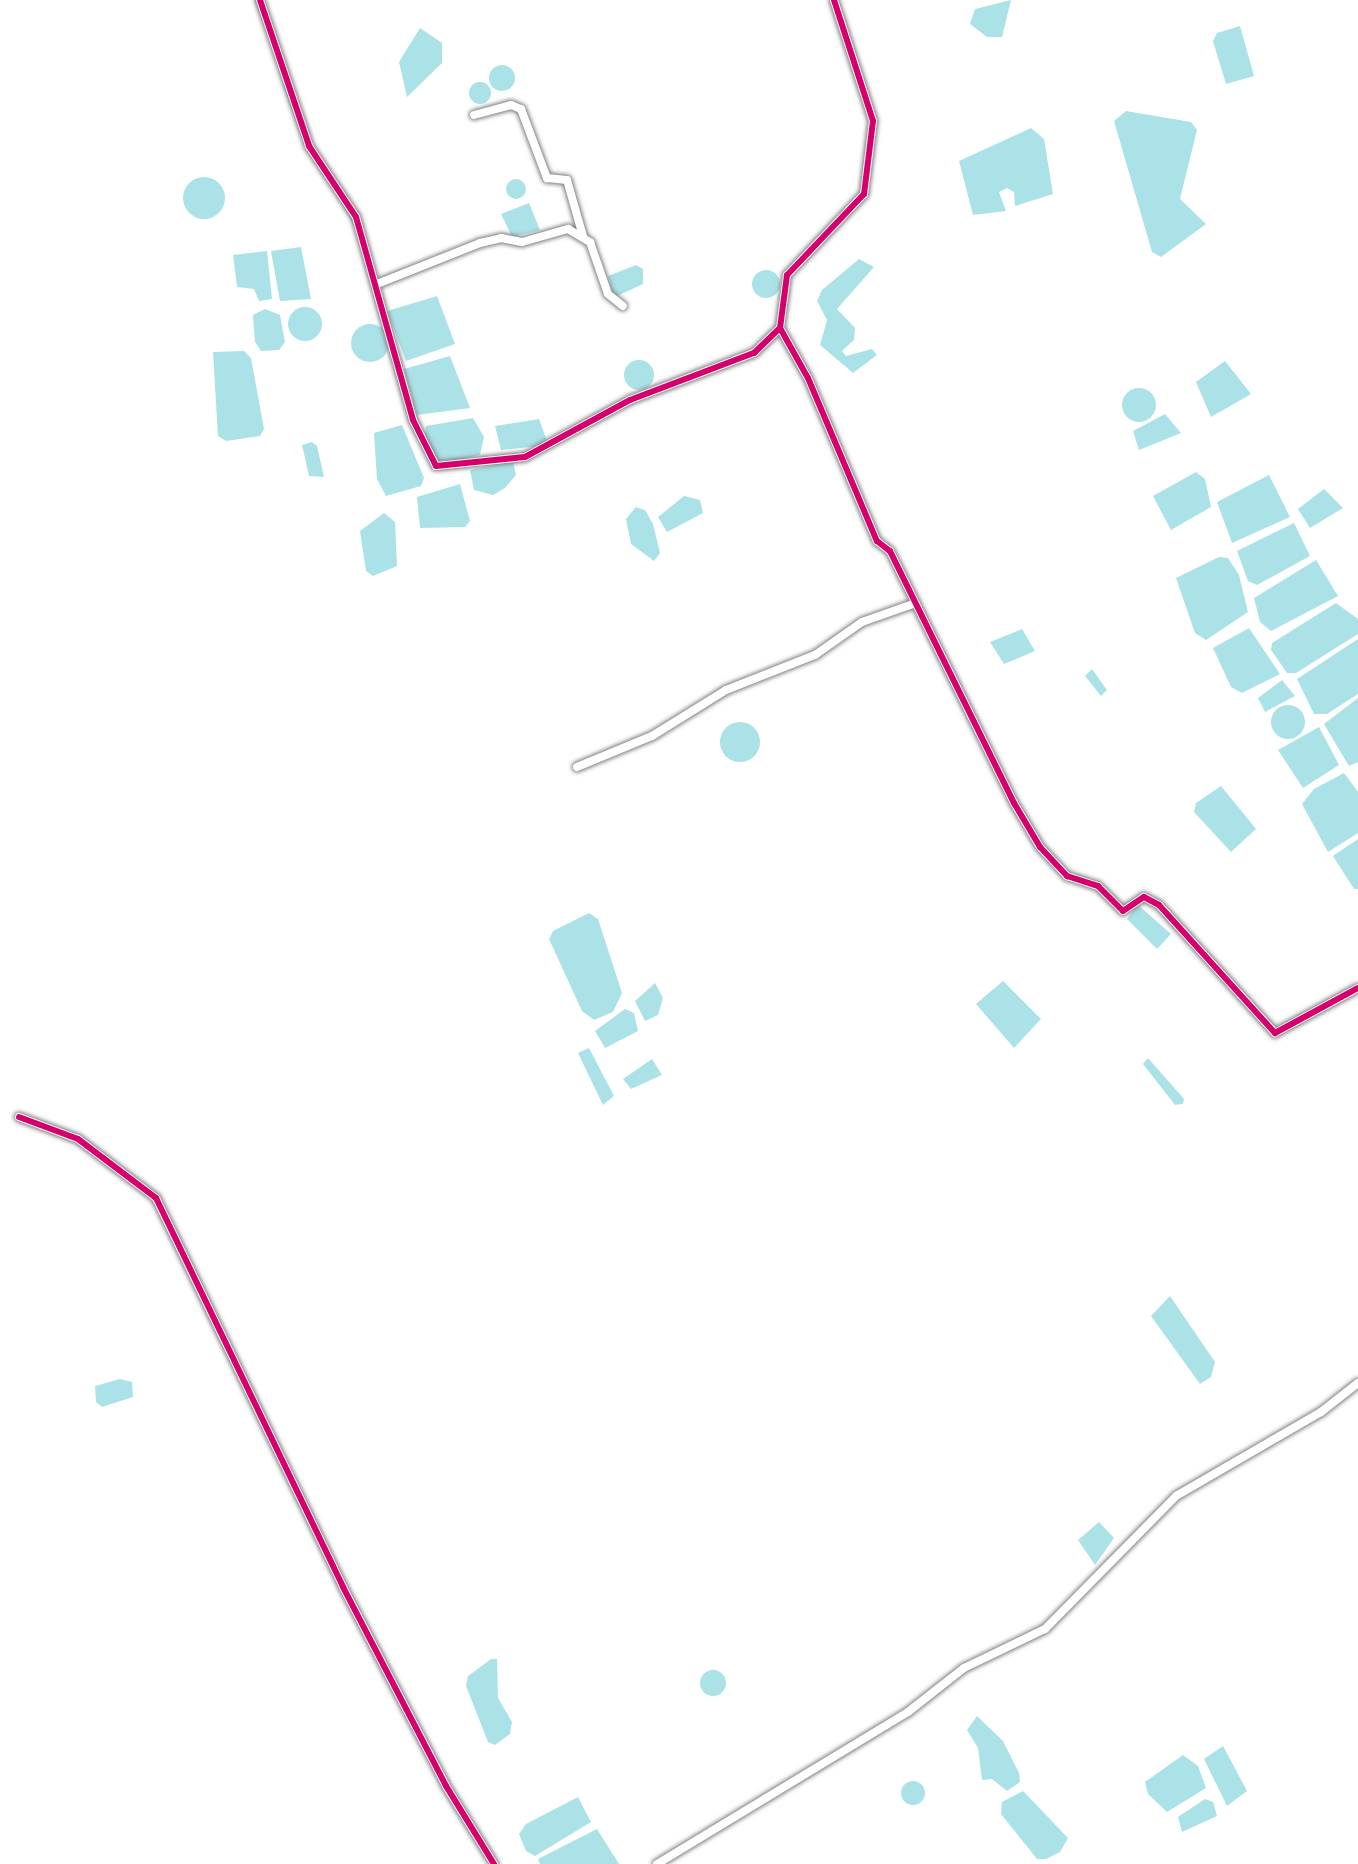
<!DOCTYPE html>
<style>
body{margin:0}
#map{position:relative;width:1358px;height:1864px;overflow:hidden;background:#fff;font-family:Kalam,sans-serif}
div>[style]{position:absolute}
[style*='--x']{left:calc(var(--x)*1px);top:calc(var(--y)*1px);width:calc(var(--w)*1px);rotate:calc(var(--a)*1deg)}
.water>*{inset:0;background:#aae2e7}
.round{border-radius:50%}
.stream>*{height:2px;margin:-1px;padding:0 1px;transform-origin:1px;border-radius:1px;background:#aae2e7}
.roads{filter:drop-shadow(0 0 2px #828282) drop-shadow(0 0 2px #828282)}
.minor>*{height:8px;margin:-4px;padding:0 4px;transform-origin:4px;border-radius:4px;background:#fff}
.cycleway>*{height:6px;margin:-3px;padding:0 3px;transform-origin:3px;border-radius:3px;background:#d6006c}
span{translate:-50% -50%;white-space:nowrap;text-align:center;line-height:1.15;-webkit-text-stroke:4.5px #fff;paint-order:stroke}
</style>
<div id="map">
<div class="water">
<div style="clip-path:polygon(1011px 0,1002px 37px,987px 37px,970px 24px,975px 9px)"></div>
<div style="clip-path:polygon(1240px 26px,1254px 76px,1226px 84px,1213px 41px,1217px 33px)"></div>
<div style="clip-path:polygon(420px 28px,442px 43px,442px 63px,407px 97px,399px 62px)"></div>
<div class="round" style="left:489px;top:65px;width:26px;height:26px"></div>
<div class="round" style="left:469px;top:82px;width:22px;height:22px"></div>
<div style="clip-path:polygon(1126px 111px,1191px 122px,1197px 130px,1180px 199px,1206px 224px,1161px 257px,1152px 252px,1114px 121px)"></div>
<div style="clip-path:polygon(1031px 128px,1044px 139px,1053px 194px,1015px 206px,1014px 192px,1007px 188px,999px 192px,1006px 211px,973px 215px,959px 161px)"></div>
<div class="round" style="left:183px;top:177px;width:42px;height:42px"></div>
<div class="round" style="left:506px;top:179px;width:20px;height:20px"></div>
<div style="clip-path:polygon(529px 203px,540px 230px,512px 237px,501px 214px)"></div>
<div style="clip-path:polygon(301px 247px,311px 299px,280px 301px,271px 251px)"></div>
<div style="clip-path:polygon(267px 251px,272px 299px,259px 301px,254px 289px,237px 287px,233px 255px)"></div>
<div style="clip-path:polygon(859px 259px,874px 267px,837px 309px,855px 328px,854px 340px,842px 351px,846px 356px,872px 349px,877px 355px,853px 373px,820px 345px,827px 320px,817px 301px,822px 290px)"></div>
<div style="clip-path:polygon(636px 265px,643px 269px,643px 284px,617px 296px,612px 292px,608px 276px)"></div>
<div class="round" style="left:752px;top:270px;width:28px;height:28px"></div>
<div style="clip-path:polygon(437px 296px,455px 344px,406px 361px,387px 311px)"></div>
<div class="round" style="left:288px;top:307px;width:34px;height:34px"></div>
<div style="clip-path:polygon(265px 309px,280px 315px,285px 342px,279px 350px,261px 351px,255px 342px,253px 315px)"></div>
<div class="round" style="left:351px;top:324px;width:38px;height:38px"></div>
<div style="clip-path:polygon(213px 352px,244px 351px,251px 358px,264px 429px,260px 436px,226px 441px,218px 436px)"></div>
<div style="clip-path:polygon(450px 356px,470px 408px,417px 415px,404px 369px)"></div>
<div class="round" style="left:624px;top:360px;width:30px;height:30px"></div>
<div style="clip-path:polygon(1225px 361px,1251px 394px,1211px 417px,1196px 382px)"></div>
<div class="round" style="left:1122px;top:388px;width:34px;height:34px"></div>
<div style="clip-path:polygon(1165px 414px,1181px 433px,1139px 450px,1133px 431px)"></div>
<div style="clip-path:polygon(473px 418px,484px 437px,480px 455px,444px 464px,437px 460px,425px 436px,426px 426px)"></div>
<div style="clip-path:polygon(539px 419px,547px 441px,541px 446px,501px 450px,495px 426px)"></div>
<div style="clip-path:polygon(402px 425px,424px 478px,421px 486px,386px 496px,377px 479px,374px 433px)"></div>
<div style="clip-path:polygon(312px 442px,317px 446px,324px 477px,309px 476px,302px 445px)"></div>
<div style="clip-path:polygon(513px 461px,516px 475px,505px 488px,493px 495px,474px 490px,470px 470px)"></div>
<div style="clip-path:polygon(1196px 472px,1205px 479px,1211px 507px,1171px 530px,1153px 496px)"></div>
<div style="clip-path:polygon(1269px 475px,1290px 517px,1232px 543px,1217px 502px)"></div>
<div style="clip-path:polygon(460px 484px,470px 521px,465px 527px,420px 528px,417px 497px)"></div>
<div style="clip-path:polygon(1324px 489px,1343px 508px,1310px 528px,1298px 509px)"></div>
<div style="clip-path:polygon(684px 496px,700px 500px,703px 513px,667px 532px,658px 517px)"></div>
<div style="clip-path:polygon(636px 507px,645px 510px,653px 524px,660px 553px,654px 561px,631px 544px,626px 519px)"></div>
<div style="clip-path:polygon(384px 513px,395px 522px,397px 566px,373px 576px,366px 571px,360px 531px)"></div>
<div style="clip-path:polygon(1294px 523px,1310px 556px,1257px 585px,1248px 581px,1237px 551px)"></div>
<div style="clip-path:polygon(1219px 557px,1228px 558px,1239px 575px,1248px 612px,1206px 640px,1195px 633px,1176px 578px)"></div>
<div style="clip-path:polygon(1316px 560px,1338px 596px,1271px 631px,1260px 622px,1254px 598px)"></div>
<div style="clip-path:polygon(1336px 603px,1358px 619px,1358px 634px,1296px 673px,1287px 673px,1271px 650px,1272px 643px)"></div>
<div style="clip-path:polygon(1249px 628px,1280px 674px,1242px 693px,1231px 687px,1213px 648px)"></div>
<div style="clip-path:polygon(1022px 629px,1035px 651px,1004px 664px,990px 642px)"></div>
<div style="clip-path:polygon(1358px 639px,1358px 694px,1327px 714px,1314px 714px,1297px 679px)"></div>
<div style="clip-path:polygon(1092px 669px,1107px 690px,1101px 696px,1085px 676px)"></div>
<div style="clip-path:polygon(1282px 680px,1295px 696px,1265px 712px,1258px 698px)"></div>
<div style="clip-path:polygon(1358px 698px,1358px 762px,1349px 766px,1324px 724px)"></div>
<div class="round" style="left:1271px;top:705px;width:34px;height:34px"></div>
<div class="round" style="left:720px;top:722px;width:40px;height:40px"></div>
<div style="clip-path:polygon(1319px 727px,1339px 765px,1303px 788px,1278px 750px)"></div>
<div style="clip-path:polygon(1344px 773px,1358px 792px,1358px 833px,1328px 852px,1302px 804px,1314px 789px)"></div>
<div style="clip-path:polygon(1221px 786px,1256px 829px,1231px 852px,1194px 812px,1196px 803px)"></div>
<div style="clip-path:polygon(1358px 839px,1358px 889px,1354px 889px,1333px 856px)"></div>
<div style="clip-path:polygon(1137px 904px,1171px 934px,1157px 949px,1127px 919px)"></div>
<div style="clip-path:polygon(589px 913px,598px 919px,622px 993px,613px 1012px,594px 1020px,582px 1011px,549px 939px,553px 931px)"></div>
<div style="clip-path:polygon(1003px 981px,1041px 1019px,1014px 1048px,976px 1004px)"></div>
<div style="clip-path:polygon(655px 983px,663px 998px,658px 1015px,645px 1021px,635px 1001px)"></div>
<div style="clip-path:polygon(625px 1009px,634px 1013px,638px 1031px,605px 1048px,595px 1031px)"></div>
<div style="clip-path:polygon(589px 1048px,614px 1096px,603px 1105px,578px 1053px)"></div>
<div style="clip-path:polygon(1148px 1058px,1184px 1099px,1183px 1104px,1175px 1105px,1143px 1064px)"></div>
<div style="clip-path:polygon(652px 1059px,662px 1075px,631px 1089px,623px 1079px)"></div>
<div style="clip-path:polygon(1170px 1296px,1215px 1362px,1211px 1377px,1200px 1384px,1151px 1316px)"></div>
<div style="clip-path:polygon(120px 1379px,132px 1382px,133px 1397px,102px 1407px,96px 1402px,95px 1386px)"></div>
<div style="clip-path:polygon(1099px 1522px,1114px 1538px,1095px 1565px,1078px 1540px)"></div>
<div style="clip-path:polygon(491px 1659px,497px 1659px,498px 1698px,512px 1722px,510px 1734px,495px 1745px,488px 1742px,466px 1686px,468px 1676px)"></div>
<div class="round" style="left:700px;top:1670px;width:26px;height:26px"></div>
<div style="clip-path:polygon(977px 1716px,1003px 1741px,1019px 1773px,1020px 1782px,1007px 1791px,992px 1779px,982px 1780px,978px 1748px,967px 1730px)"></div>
<div style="clip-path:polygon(1223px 1746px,1247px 1791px,1227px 1806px,1204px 1759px)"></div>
<div style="clip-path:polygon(1183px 1755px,1198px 1766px,1206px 1788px,1167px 1812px,1148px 1794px,1145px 1782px)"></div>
<div class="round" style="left:901px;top:1781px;width:24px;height:24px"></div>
<div style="clip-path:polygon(1023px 1791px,1068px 1838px,1060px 1852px,1046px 1859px,1037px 1859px,1001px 1814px,1002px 1802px)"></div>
<div style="clip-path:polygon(578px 1797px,591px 1822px,535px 1856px,526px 1851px,519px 1834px,526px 1824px)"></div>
<div style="clip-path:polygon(1205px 1799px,1213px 1802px,1217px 1816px,1182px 1832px,1178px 1817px)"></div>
<div style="clip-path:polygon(597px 1829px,619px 1864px,540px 1864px,538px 1859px)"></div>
</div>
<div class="stream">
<div style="--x:255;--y:0;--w:27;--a:68"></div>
<div style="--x:284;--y:85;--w:64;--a:70.7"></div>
<div style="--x:342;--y:202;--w:27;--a:62"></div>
</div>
<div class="roads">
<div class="minor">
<div style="--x:260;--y:0;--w:154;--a:71.4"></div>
<div style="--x:309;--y:146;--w:85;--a:56.5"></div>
<div style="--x:356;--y:217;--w:211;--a:74.3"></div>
<div style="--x:413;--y:420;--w:51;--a:63.4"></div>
<div style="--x:436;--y:466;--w:89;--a:-5.8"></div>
<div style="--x:525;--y:457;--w:119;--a:-28.5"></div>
<div style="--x:630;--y:400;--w:133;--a:-20.8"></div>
<div style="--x:754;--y:353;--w:36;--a:-44"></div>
<div style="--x:834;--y:0;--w:127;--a:72.1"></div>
<div style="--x:873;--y:121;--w:74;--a:97"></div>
<div style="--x:864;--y:194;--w:112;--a:133.5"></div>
<div style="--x:787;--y:275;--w:53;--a:97.5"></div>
<div style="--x:780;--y:328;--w:57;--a:60.8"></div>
<div style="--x:808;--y:378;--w:177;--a:67.1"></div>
<div style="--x:877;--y:541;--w:16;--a:38"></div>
<div style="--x:890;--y:551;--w:281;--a:63.8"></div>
<div style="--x:1014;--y:803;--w:51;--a:59.4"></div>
<div style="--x:1040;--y:847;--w:40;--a:47"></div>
<div style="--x:1067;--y:876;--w:33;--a:18"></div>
<div style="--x:1098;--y:886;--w:35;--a:45"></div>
<div style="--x:1123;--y:911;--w:25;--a:-34"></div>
<div style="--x:1144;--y:897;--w:17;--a:28"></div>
<div style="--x:1159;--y:905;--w:173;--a:47.8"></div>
<div style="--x:1275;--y:1033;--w:94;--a:-28.5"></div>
<div style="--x:474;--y:115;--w:38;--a:-15"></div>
<div style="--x:511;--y:105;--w:11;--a:22"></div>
<div style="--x:521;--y:109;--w:74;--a:69.4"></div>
<div style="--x:547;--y:178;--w:20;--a:6"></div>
<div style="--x:567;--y:180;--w:58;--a:74.1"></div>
<div style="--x:377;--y:284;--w:111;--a:-21.7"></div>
<div style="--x:480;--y:243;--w:22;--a:-13"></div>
<div style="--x:501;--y:238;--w:21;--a:11"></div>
<div style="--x:522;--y:242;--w:48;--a:-15.8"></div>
<div style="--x:568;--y:229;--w:26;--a:31"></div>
<div style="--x:590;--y:242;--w:55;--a:70.9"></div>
<div style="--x:608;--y:294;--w:19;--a:39"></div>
<div style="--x:577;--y:767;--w:81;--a:-22.5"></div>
<div style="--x:652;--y:736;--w:87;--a:-31.9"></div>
<div style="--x:726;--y:690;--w:96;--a:-21.5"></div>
<div style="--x:815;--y:655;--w:57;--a:-35.1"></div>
<div style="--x:862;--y:622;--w:57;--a:-19.4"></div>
<div style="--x:19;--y:1117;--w:63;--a:20.4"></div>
<div style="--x:78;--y:1139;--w:98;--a:37.1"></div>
<div style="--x:156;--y:1198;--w:432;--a:64.3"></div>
<div style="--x:343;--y:1587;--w:224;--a:62.6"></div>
<div style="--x:446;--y:1786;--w:92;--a:58.4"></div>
<div style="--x:657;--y:1864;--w:293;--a:-31.2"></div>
<div style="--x:908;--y:1712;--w:71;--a:-38.2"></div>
<div style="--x:964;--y:1668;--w:90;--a:-25.7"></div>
<div style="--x:1045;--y:1629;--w:187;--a:-45.4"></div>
<div style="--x:1176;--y:1496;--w:168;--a:-30.1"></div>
<div style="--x:1321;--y:1412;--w:47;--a:-38.1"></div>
</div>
</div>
<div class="cycleway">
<div style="--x:260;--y:0;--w:154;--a:71.4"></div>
<div style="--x:309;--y:146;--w:85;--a:56.5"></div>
<div style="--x:356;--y:217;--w:211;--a:74.3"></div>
<div style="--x:413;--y:420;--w:51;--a:63.4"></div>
<div style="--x:436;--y:466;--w:89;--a:-5.8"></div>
<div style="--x:525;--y:457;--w:119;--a:-28.5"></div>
<div style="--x:630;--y:400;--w:133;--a:-20.8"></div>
<div style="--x:754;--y:353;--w:36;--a:-44"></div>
<div style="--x:834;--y:0;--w:127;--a:72.1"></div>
<div style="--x:873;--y:121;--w:74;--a:97"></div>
<div style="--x:864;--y:194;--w:112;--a:133.5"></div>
<div style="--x:787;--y:275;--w:53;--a:97.5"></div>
<div style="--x:780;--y:328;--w:57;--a:60.8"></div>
<div style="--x:808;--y:378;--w:177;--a:67.1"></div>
<div style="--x:877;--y:541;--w:16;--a:38"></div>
<div style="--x:890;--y:551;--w:281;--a:63.8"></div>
<div style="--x:1014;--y:803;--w:51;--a:59.4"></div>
<div style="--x:1040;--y:847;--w:40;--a:47"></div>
<div style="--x:1067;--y:876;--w:33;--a:18"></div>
<div style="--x:1098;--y:886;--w:35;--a:45"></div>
<div style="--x:1123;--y:911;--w:25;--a:-34"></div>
<div style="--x:1144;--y:897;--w:17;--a:28"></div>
<div style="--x:1159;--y:905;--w:173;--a:47.8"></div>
<div style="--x:1275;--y:1033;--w:94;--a:-28.5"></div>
<div style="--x:19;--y:1117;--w:63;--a:20.4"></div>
<div style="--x:78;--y:1139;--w:98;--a:37.1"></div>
<div style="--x:156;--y:1198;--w:432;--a:64.3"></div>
<div style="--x:343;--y:1587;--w:224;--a:62.6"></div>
<div style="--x:446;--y:1786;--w:92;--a:58.4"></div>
</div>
</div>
